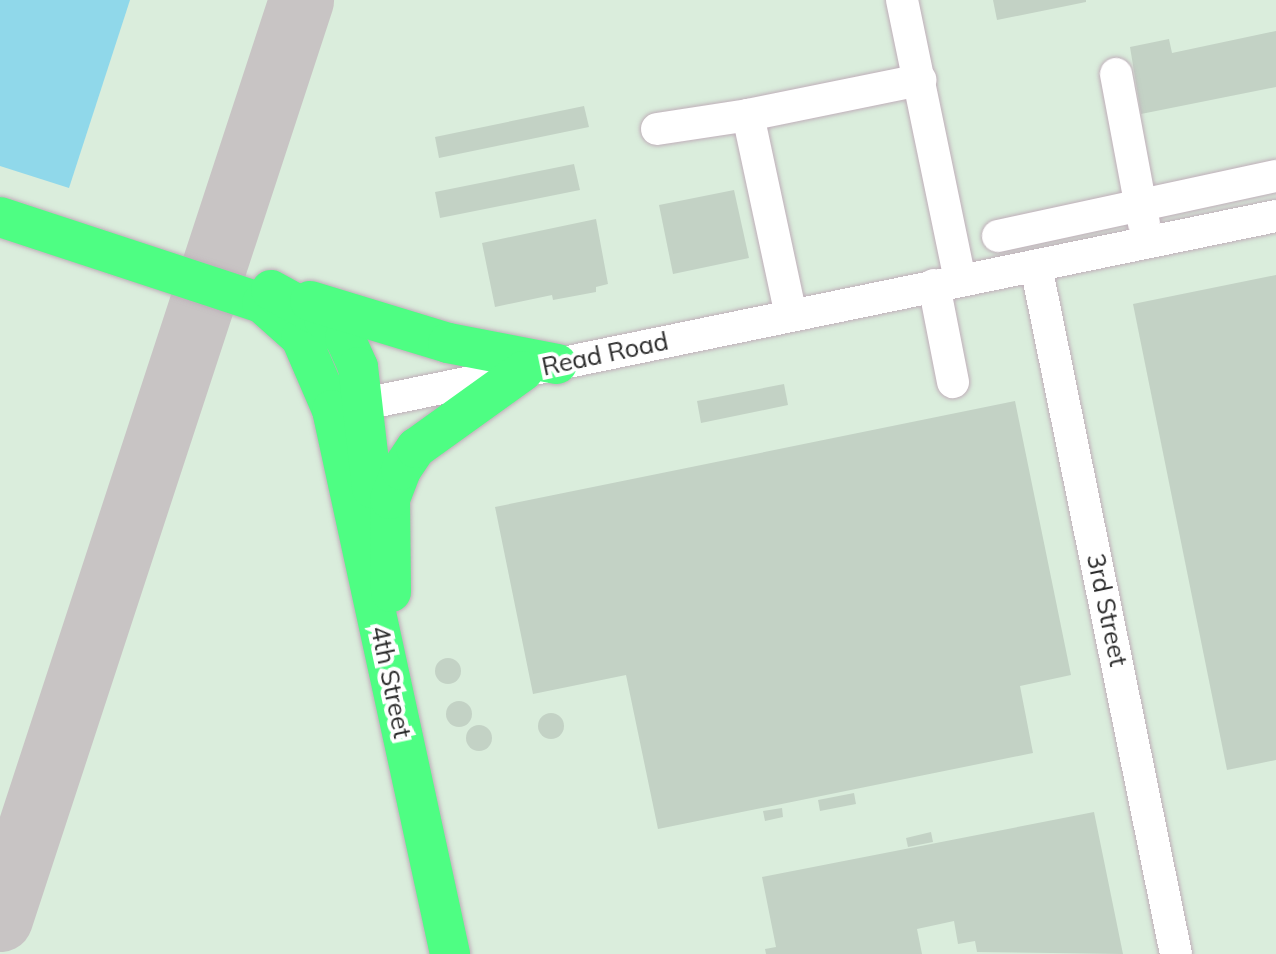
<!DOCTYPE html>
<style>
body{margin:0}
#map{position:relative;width:1276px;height:954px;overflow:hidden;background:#daeddc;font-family:Mulish,sans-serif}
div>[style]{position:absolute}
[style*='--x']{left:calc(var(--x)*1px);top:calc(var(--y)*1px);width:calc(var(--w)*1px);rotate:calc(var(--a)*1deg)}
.green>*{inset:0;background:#90d8ea}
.taxiway>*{height:65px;margin:-32.5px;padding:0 32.5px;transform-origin:32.5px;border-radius:32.5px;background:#c8c4c4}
.building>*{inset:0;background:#c3d2c5}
.round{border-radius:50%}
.roads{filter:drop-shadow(0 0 2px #bfaeb9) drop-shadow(0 0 2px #bfaeb9)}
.minor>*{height:32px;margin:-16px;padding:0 16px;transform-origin:16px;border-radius:16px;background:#fff}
.major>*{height:40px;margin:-20px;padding:0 20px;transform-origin:20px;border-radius:20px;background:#4efe83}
span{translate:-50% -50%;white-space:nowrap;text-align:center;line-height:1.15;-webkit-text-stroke:8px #fff;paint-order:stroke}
.street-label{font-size:25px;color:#292929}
</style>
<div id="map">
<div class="green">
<div style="clip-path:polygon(0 0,130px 0,69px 188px,0 166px)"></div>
</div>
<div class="taxiway">
<div style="--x:0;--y:919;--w:967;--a:-71.86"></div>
</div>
<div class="building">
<div style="clip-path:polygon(993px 0,1086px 0,1086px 2px,997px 20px)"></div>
<div style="clip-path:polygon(1276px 31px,1276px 87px,1141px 114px,1130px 47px,1169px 39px,1172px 53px)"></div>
<div style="clip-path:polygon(584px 106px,589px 127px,439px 158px,435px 137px)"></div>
<div style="clip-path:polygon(574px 164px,580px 190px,440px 218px,435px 192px)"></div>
<div style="clip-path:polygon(734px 190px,749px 258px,673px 274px,659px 205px)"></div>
<div style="clip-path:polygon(596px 219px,608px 284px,596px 287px,596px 292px,553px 300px,552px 295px,495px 307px,482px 243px)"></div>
<div style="clip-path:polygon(1276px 275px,1276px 760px,1227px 770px,1133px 304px)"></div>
<div style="clip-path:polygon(784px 384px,788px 405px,701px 423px,697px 401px)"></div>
<div style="clip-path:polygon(1015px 401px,1071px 675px,1020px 686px,1033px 753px,658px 829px,626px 675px,533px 694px,495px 507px)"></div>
<div class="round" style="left:435px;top:658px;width:26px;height:26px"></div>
<div class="round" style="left:446px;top:701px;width:26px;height:26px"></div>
<div class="round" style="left:538px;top:713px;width:26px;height:26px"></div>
<div class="round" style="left:466px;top:725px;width:26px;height:26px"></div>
<div style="clip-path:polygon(854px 793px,856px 804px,820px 811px,818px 800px)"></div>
<div style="clip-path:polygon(782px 808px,783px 817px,765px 821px,763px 811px)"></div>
<div style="clip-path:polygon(1094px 812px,1123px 954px,977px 952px,975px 941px,958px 944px,954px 921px,917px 929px,922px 954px,766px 954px,765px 949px,776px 947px,762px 877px)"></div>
<div style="clip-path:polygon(931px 832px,933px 842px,908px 847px,906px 838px)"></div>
</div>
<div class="roads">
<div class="minor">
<div style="--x:902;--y:0;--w:286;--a:78.3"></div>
<div style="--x:1116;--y:74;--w:152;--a:79.4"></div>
<div style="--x:748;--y:115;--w:205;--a:77.9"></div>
<div style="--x:657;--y:129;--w:92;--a:-8.7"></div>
<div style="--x:748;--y:115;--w:176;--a:-11.5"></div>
<div style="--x:998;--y:236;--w:284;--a:-12.2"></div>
<div style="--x:1036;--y:266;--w:702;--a:78.5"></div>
<div style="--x:934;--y:285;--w:99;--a:78.9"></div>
<div style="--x:340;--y:409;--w:956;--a:-11.65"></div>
</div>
<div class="major">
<div style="--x:0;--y:217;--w:276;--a:18.2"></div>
<div style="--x:262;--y:303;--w:52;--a:41.9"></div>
<div style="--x:301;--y:338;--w:78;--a:66.7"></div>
<div style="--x:332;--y:410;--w:557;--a:77.76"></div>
<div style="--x:271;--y:290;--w:60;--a:28.7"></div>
<div style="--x:324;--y:319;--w:28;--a:42"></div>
<div style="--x:345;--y:338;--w:32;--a:66"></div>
<div style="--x:358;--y:367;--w:122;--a:83.4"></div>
<div style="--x:310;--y:301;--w:144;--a:16.9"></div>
<div style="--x:448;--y:343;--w:111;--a:10.9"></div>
<div style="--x:391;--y:592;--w:93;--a:-90.6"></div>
<div style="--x:390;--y:499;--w:31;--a:-69"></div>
<div style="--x:401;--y:470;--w:27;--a:-56"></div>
<div style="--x:416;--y:448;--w:132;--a:-35.7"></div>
</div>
</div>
<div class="street-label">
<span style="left:605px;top:354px;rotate:-12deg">Read Road</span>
<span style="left:1107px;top:610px;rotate:78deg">3rd Street</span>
<span style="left:391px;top:682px;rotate:78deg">4th Street</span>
</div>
</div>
